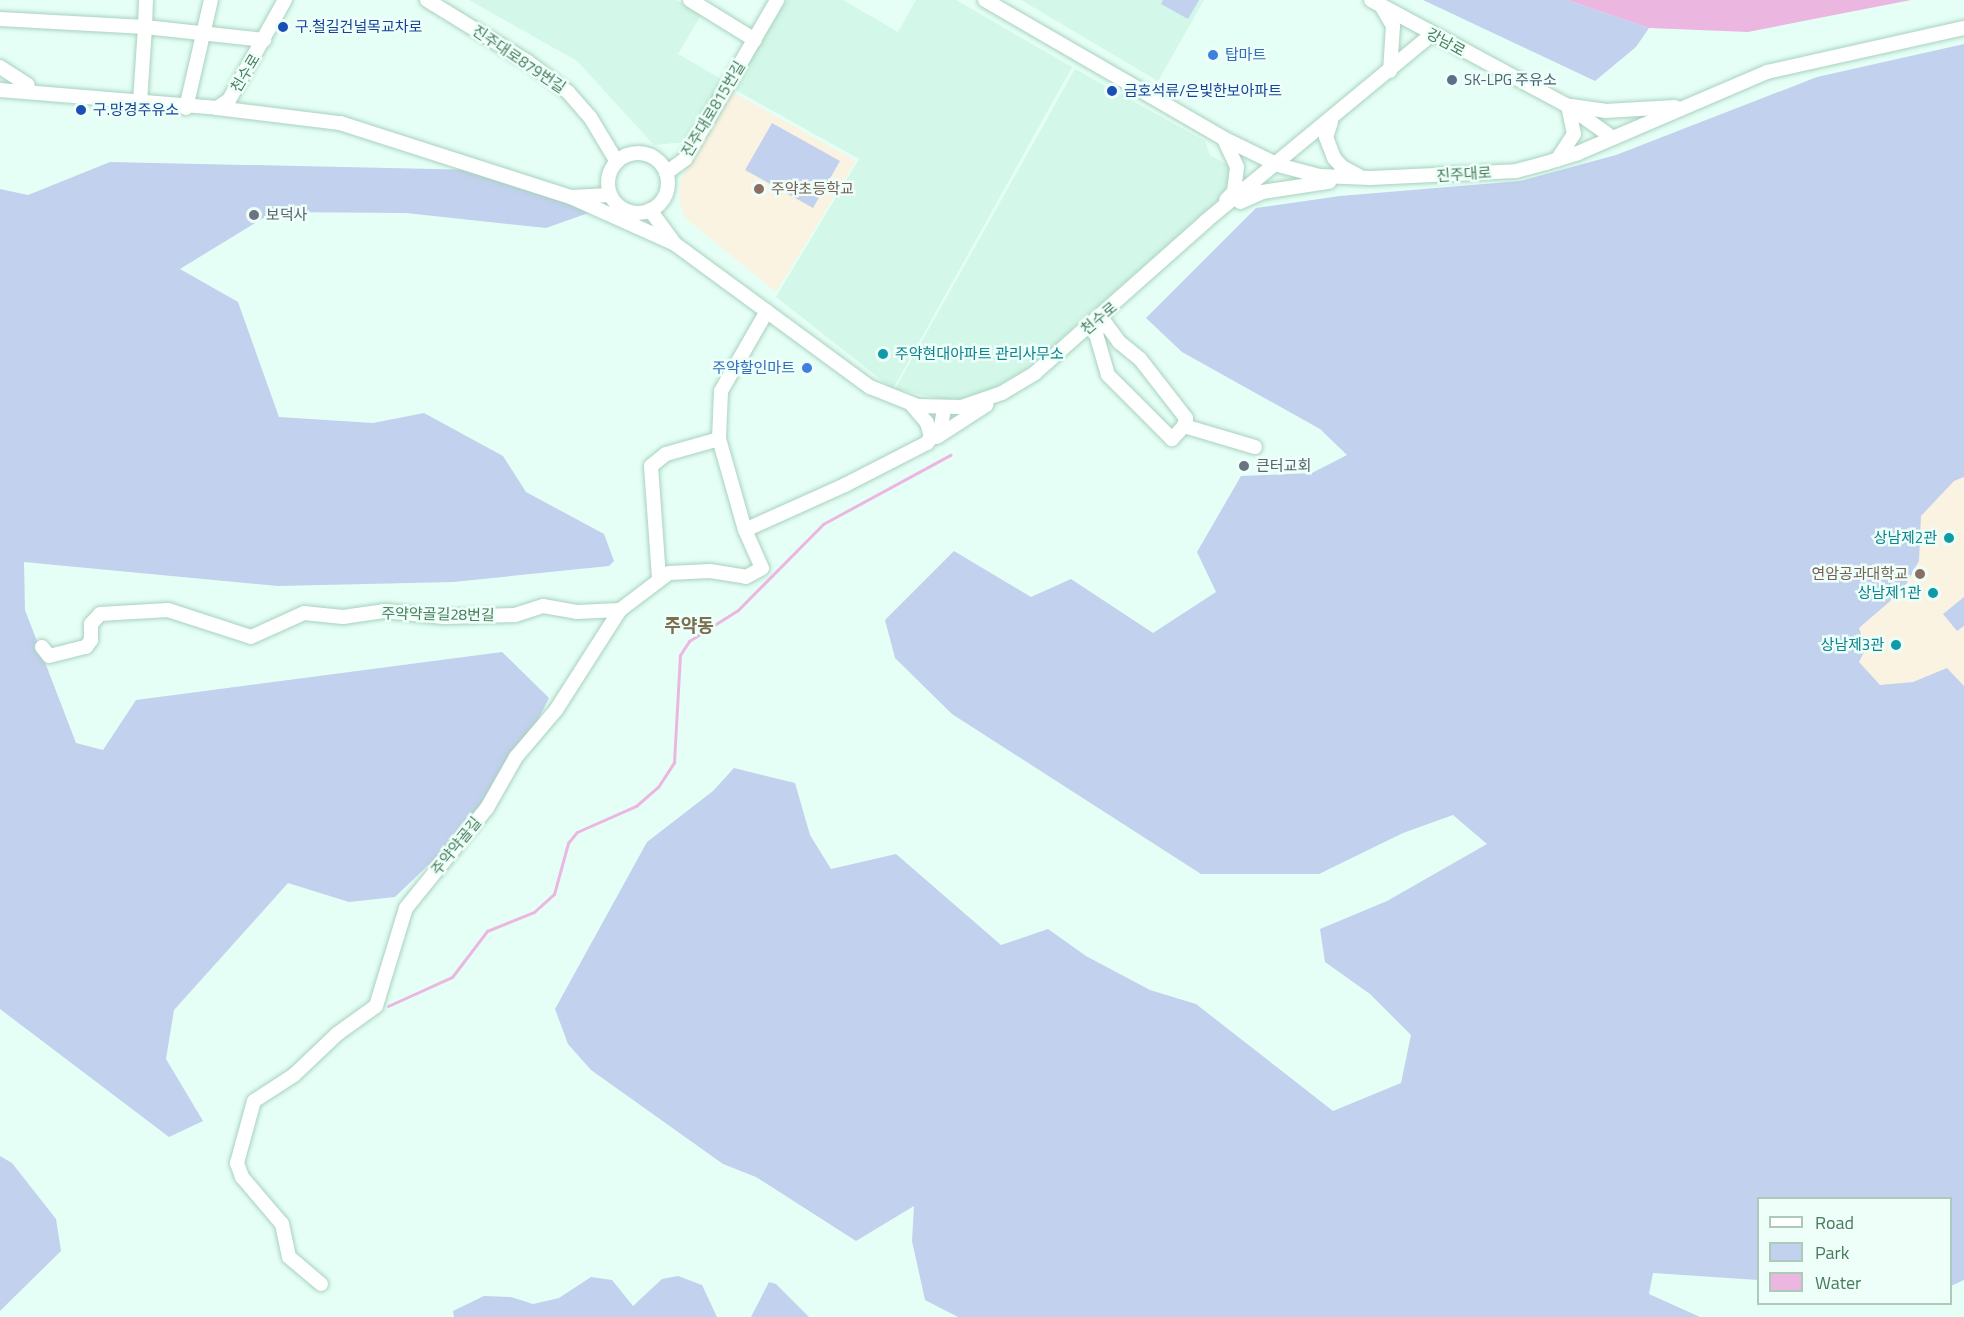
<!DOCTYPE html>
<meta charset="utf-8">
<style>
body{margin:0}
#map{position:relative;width:1964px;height:1317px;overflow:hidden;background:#e5fff6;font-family:"Titillium Web","Noto Sans KR",sans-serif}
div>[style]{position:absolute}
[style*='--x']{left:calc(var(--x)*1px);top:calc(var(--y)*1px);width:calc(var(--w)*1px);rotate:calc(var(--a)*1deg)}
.residential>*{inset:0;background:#d3f7e8}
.education>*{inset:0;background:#fbf3e2}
.green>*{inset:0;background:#c2d1ee}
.water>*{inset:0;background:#ebb7e1}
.stream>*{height:3px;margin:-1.5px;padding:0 1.5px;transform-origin:1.5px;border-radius:1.5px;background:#ebb7e1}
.roads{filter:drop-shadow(0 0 2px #a9d2be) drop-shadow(0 0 2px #a9d2be)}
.minor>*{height:14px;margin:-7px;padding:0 7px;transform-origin:7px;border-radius:7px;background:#fff}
.minor>.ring{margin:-7px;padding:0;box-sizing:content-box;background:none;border:14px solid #fff;border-radius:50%}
.dots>*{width:16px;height:16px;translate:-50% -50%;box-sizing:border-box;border:3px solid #eefff9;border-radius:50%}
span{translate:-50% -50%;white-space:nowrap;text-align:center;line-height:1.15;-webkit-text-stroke:5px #eefff9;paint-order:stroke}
.transit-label{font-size:15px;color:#164399}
.left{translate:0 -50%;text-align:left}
.street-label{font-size:15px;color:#477b5c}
.shop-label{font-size:15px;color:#366cbe}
.right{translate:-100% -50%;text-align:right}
.service-label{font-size:15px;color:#4e5e75}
.education-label{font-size:15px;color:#785e54}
.worship-label{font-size:15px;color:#5b616d}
.culture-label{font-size:15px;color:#0d838f}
.quarter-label{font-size:18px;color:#7c6e4e;font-weight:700}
.legend{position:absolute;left:1757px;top:1197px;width:195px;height:108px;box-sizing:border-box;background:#eefff9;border:2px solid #abcaba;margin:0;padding:8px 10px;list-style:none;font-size:18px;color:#477b5c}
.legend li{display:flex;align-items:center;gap:12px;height:30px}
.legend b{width:30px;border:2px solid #abcaba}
</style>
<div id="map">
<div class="residential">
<div style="clip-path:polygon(469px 0,676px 0,701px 15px,678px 54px,723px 80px,686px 142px,654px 145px,577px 61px)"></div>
<div style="clip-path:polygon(787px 0,843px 0,898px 32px,916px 0,956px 0,1072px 67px,893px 389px,776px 297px,859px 159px,732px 88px)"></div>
<div style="clip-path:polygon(1021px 0,1204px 0,1158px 81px)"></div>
<div style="clip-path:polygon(1075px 69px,1205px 141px,1210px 155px,1231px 167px,1230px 190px,1026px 369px,984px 394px,968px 398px,947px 400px,895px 389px)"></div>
</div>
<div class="education">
<div style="clip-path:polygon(731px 91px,856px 161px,776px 292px,684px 217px,679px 199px,681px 179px)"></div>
<div style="clip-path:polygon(1964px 459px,1964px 805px,1826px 669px,1924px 479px)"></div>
</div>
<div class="green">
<div style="clip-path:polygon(1163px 0,1199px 0,1188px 19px,1161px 4px)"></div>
<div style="clip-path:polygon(1423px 0,1567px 0,1649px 28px,1636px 47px,1595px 81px)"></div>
<div style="clip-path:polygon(1964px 44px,1964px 477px,1954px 481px,1921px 516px,1919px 561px,1903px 590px,1859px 628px,1866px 648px,1859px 662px,1880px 685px,1913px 682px,1947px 668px,1964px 686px,1964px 1280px,1951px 1286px,1950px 1198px,1758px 1198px,1758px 1280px,1653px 1273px,1649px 1294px,1700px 1317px,958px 1317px,925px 1300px,912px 1241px,914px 1206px,856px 1241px,756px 1177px,723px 1164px,591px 1070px,568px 1044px,555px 1009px,647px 842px,713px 791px,734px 768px,795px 783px,810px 835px,831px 869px,896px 854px,1001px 945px,1048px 929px,1086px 956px,1150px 990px,1196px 1004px,1333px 1111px,1401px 1083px,1411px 1035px,1370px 994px,1325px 962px,1320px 929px,1387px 901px,1487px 844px,1453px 815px,1403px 833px,1319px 874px,1201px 874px,952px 714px,895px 658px,885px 620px,954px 551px,1031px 597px,1071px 579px,1153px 633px,1216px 592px,1197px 552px,1241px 476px,1312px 473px,1347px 455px,1320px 429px,1182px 352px,1146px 318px,1256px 208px,1340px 196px,1520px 181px,1616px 155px,1817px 77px)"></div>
<div style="clip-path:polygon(772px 123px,840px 161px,813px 208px,745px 170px)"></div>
<div style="clip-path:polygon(110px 162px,479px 170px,597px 210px,546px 228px,406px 213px,273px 212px,180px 269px,238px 302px,279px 417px,373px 423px,424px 413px,503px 456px,526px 492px,604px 534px,614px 561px,609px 566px,453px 582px,278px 586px,24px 562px,25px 610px,76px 743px,103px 750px,136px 700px,502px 652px,549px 698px,499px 797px,395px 897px,349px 902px,288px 883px,174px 1010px,166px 1059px,203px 1121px,169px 1137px,0 1009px,0 189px,28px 195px)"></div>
<div style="clip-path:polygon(1964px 597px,1964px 626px,1957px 631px,1943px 614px)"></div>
<div style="clip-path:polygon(0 1156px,12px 1163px,56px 1219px,61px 1251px,0 1311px)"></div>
<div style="clip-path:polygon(678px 1276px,702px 1285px,717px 1317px,454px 1317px,453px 1311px,484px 1296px,511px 1297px,533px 1304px,559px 1298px,591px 1277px,612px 1280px,633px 1306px,662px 1279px)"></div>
<div style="clip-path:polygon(769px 1282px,776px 1284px,809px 1317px,751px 1317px)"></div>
</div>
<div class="water">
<div style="clip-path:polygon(1567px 0,1911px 0,1748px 32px,1649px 28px)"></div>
</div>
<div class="stream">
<div style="--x:388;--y:1006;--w:70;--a:-24.4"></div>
<div style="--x:452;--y:977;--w:58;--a:-52.7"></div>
<div style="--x:487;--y:931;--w:51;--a:-22"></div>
<div style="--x:534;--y:912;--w:27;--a:-42"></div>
<div style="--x:554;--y:894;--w:53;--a:-74.6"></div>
<div style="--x:568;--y:843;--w:14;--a:-51"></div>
<div style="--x:577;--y:832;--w:64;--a:-23.8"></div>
<div style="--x:636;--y:806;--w:29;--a:-41"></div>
<div style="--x:658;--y:787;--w:30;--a:-57"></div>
<div style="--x:674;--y:762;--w:107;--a:-86.8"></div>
<div style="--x:680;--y:655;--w:17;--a:-57"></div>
<div style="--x:689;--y:641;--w:58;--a:-32.3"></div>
<div style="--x:738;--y:610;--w:121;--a:-45.3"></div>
<div style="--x:823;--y:524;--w:145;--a:-28.5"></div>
</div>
<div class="roads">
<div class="minor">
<div style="--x:427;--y:0;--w:119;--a:31.5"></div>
<div style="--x:528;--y:62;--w:50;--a:36.9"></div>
<div style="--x:568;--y:92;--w:33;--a:49"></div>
<div style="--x:590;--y:117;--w:52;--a:59"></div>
<div style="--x:690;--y:0;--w:76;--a:31.6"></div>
<div style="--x:985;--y:0;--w:275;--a:30.1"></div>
<div style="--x:1223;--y:138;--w:61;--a:26.1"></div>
<div style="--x:1278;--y:165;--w:43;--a:14.7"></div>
<div style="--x:1320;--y:176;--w:50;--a:2.3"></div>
<div style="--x:1370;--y:178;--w:146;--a:-2.7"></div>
<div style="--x:1516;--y:171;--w:31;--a:-15"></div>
<div style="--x:1546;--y:163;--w:34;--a:-17"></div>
<div style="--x:1578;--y:153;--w:206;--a:-23.2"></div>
<div style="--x:1767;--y:72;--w:202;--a:-12.6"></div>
<div style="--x:1371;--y:0;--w:224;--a:28.3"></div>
<div style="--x:1568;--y:106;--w:55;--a:35.4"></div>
<div style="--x:1382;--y:7;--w:22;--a:60"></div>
<div style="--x:1393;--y:26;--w:45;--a:93.8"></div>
<div style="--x:0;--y:19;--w:145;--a:3.2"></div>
<div style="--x:145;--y:27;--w:27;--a:-88"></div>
<div style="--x:0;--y:67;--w:33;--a:33"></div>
<div style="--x:0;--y:90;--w:218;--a:4.7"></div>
<div style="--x:217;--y:108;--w:14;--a:-34"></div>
<div style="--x:229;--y:100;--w:115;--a:-60.8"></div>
<div style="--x:140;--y:102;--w:75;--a:-86.2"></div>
<div style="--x:145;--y:27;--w:120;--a:6.2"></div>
<div style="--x:1571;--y:106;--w:34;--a:8"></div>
<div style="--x:1605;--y:111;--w:70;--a:-3.3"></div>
<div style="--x:186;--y:108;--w:111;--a:-77"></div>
<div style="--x:217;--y:108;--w:124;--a:7"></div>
<div style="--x:340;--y:123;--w:243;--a:17.8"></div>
<div style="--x:571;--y:197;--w:39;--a:-3"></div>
<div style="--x:1331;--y:122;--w:16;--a:108"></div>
<div style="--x:1326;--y:137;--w:22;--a:69"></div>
<div style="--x:1334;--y:158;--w:12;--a:48"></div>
<div style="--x:1342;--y:167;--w:19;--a:28"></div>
<div style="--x:1224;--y:139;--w:31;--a:65"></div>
<div style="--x:1237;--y:167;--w:25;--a:97"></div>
<div style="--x:1234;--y:192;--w:11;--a:135"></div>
<div class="ring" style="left:608px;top:153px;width:46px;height:46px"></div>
<div style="--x:1557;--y:160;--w:31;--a:-57"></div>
<div style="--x:1574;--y:134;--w:29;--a:-102"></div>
<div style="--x:666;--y:173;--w:24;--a:-36"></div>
<div style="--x:685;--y:159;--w:184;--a:-59.9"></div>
<div style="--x:573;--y:198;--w:110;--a:24.2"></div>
<div style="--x:1240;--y:202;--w:24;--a:-24"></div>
<div style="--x:1262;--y:192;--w:68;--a:-8.5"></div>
<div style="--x:650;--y:210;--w:42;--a:53.7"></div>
<div style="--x:675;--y:244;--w:242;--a:36.3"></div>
<div style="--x:870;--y:387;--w:52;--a:21.6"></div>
<div style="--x:918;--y:406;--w:43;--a:1.3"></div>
<div style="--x:961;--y:407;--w:43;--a:-18.9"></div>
<div style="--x:1002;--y:393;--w:39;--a:-31"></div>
<div style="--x:1035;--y:373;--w:229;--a:-41.6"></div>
<div style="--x:1206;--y:221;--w:293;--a:-39.6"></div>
<div style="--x:1101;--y:317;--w:31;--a:54"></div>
<div style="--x:1119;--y:342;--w:27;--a:39"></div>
<div style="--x:1140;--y:359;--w:75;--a:52.1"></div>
<div style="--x:1186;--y:418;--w:8;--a:104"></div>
<div style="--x:1184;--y:426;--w:18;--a:133"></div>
<div style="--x:1172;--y:439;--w:91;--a:-135"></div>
<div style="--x:1108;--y:375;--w:43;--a:-106.3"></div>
<div style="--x:1096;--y:334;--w:18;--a:-74"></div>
<div style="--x:912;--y:405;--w:23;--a:50"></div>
<div style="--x:927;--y:423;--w:14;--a:73"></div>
<div style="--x:931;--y:436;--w:8;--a:120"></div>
<div style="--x:1184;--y:426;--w:74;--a:16.5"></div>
<div style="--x:937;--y:437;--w:59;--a:-33.1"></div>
<div style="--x:745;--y:530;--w:110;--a:-24.2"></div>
<div style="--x:845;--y:485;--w:92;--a:-27.1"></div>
<div style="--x:927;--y:443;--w:21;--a:-49"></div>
<div style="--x:941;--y:427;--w:18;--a:-81"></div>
<div style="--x:659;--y:578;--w:112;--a:-94.1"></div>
<div style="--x:651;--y:466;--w:19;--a:-39"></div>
<div style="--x:666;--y:454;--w:55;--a:-15.8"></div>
<div style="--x:42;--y:647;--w:11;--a:52"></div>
<div style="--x:49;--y:656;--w:38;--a:-14"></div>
<div style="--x:86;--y:647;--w:9;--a:-54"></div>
<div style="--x:91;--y:640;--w:16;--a:-90"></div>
<div style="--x:91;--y:624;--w:13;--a:-48"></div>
<div style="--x:100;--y:614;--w:68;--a:-3.4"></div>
<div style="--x:168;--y:610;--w:87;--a:18"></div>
<div style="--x:251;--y:637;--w:58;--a:-24.4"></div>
<div style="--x:304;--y:613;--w:39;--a:6"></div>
<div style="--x:343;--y:617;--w:41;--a:-8.3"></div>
<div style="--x:384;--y:611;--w:60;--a:5.7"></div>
<div style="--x:444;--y:617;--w:71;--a:-1.6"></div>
<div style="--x:515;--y:615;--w:29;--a:-18"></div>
<div style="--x:543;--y:606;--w:34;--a:10"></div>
<div style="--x:576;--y:612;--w:44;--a:-2.6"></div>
<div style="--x:321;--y:1284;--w:42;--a:-139.8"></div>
<div style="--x:289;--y:1257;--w:34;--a:-102"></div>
<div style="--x:282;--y:1224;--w:62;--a:-130.4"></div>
<div style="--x:242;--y:1177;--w:15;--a:-110"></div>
<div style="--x:237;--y:1163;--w:64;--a:-74.7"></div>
<div style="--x:254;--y:1101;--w:48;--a:-33"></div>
<div style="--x:294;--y:1075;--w:59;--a:-43.6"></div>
<div style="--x:337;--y:1034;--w:48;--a:-35.7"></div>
<div style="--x:376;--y:1006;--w:102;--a:-73"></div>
<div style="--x:406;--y:908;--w:129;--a:-51"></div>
<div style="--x:487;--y:808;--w:59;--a:-60.4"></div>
<div style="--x:516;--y:757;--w:62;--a:-49.6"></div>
<div style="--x:556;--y:710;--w:119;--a:-57.4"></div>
<div style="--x:620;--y:610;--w:61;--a:-37.1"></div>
<div style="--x:669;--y:573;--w:41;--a:-2.8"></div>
<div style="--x:710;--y:571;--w:36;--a:9"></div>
<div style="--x:746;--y:577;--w:18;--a:-29"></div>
<div style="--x:762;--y:568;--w:42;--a:-114.1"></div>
<div style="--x:745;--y:530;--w:95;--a:-105.9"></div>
<div style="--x:719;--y:439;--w:48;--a:-87.6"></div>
<div style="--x:721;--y:391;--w:92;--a:-60.1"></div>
</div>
</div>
<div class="dots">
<div style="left:283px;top:27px;background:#1a4fb4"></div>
<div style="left:1213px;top:55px;background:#3f7fe0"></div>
<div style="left:1452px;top:80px;background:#5c6f8a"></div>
<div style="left:1112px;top:91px;background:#1a4fb4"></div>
<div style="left:81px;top:110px;background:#1a4fb4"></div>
<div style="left:759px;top:189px;background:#8d6e63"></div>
<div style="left:254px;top:215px;background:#6b7280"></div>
<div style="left:883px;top:354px;background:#0f9aa8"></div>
<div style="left:807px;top:368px;background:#3f7fe0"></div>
<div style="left:1244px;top:466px;background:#6b7280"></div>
<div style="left:1949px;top:538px;background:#0f9aa8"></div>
<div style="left:1920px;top:574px;background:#8d6e63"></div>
<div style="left:1933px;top:593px;background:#0f9aa8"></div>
<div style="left:1896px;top:645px;background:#0f9aa8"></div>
</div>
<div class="transit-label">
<span class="left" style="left:295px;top:27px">구.철길건널목교차로</span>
<span class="left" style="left:1124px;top:91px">금호석류/은빛한보아파트</span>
<span class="left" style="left:93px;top:110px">구.망경주유소</span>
</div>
<div class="street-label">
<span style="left:1446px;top:42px;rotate:29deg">강남로</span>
<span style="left:519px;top:59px;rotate:34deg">진주대로879번길</span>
<span style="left:245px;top:73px;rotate:-59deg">천수로</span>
<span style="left:713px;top:109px;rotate:-59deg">진주대로815번길</span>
<span style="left:1464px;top:174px;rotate:-4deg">진주대로</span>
<span style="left:1099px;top:318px;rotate:-40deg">천수로</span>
<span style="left:438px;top:614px;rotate:1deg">주약약골길28번길</span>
<span style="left:456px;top:846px;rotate:-51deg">주약약골길</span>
</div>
<div class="shop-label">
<span class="left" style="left:1225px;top:55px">탑마트</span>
<span class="right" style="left:795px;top:368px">주약할인마트</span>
</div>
<div class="service-label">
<span class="left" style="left:1464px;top:80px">SK-LPG 주유소</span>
</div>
<div class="education-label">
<span class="left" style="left:771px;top:189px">주약초등학교</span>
<span class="right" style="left:1908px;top:574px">연암공과대학교</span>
</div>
<div class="worship-label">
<span class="left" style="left:266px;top:215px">보덕사</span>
<span class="left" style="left:1256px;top:466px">큰터교회</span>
</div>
<div class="culture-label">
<span class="left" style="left:895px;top:354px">주약현대아파트 관리사무소</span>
<span class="right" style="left:1937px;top:538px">상남제2관</span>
<span class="right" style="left:1921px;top:593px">상남제1관</span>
<span class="right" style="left:1884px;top:645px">상남제3관</span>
</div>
<div class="quarter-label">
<span style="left:689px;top:626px">주약동</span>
</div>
<ul class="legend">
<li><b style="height:8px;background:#fff"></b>Road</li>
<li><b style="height:16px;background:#c2d1ee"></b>Park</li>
<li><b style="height:16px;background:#ebb7e1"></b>Water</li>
</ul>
</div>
